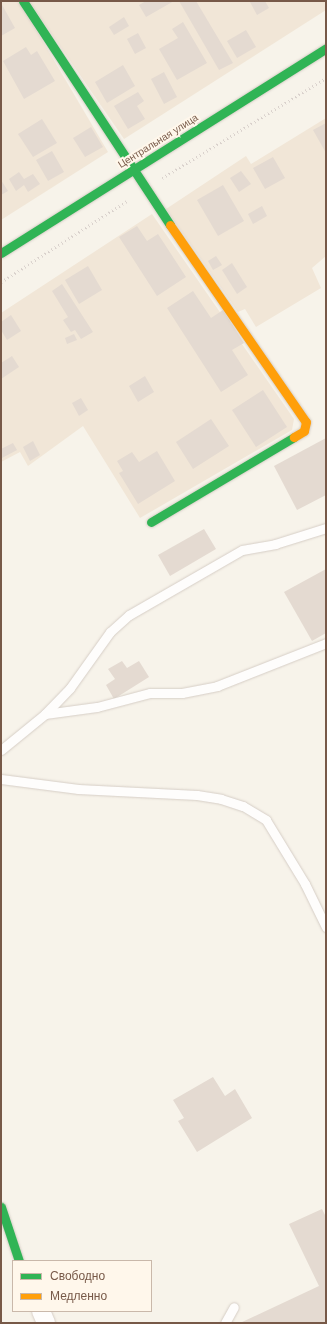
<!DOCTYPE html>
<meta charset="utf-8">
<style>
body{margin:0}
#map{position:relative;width:327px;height:1324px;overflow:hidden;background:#f7f3ea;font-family:Helvetica,sans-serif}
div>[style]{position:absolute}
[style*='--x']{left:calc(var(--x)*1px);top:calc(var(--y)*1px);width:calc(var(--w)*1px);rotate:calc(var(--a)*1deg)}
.residential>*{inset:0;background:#f1e6d7}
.building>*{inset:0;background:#e4dad1}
.path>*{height:2.5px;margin-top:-1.25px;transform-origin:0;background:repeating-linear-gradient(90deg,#dad2cd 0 1px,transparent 0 4px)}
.roads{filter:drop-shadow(0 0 1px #d6cec6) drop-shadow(0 0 1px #d6cec6)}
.lane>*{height:9px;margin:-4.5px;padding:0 4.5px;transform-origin:4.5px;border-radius:4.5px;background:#fefdfc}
.street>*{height:18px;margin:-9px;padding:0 9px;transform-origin:9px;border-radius:9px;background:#fefdfc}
.fast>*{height:9px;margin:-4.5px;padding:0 4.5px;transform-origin:4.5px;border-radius:4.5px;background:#30b455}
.slow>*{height:9px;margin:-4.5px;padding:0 4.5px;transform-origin:4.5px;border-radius:4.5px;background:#ff9f0a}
span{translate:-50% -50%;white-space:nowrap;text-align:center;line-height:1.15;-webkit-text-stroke:4px #fff7eb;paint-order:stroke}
.street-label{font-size:10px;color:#775948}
.frame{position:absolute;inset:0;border:2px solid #775948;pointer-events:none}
.legend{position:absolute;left:12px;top:1260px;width:140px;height:52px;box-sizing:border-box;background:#fff7eb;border:1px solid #c9b8aa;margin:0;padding:5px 7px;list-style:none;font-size:12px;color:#775948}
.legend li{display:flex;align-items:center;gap:8px;height:20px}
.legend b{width:20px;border:1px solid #c9b8aa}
</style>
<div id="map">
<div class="residential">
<div style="clip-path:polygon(1px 1px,19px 1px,108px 152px,1px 220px)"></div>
<div style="clip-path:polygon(29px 1px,326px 1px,326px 10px,124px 139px)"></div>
<div style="clip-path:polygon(326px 118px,326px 256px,312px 268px,321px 288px,256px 327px,245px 309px,238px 312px,166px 209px,246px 156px,251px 164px)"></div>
<div style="clip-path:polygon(152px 214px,294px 419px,292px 430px,140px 518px,83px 426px,28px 466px,20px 452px,1px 462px,1px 313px)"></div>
</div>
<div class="building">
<div style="clip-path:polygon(146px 1px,174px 1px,146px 17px,139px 5px)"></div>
<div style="clip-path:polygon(179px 1px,196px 1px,233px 63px,219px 70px)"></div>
<div style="clip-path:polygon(252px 1px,265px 1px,269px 8px,257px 15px,250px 2px)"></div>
<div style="clip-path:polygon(1px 3px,15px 28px,1px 36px)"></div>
<div style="clip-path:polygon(124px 17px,129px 26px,114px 35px,109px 27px)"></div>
<div style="clip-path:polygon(183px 22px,207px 63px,177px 80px,159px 49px,178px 38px,172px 29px)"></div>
<div style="clip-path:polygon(246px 30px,256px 47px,237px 58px,227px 41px)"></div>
<div style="clip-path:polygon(138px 33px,146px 48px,135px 54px,127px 39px)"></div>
<div style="clip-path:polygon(26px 47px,31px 55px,37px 51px,55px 81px,24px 99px,3px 61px)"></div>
<div style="clip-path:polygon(123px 65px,135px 86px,107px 103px,95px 82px)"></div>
<div style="clip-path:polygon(164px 72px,177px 97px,164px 104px,151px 79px)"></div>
<div style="clip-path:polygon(138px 92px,144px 101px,137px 106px,145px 119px,128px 129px,114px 106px)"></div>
<div style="clip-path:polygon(42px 119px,57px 143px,33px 157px,18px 134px)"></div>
<div style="clip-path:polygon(326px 123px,326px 153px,313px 130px)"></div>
<div style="clip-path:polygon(91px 127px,103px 147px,85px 157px,73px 138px)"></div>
<div style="clip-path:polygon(52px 151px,64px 172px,48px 181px,36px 160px)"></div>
<div style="clip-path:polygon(273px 157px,285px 178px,265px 189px,253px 168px)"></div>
<div style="clip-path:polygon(241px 171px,251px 184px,239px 192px,230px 178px)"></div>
<div style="clip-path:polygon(19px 172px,24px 179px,33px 174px,40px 184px,28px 192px,24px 185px,16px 191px,9px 179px)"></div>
<div style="clip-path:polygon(1px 180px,8px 191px,1px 195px)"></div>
<div style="clip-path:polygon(223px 185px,244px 221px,218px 236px,197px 200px)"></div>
<div style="clip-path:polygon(262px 206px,267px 216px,253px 224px,248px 214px)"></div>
<div style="clip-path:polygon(137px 226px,147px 241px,158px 234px,186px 277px,157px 296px,119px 237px)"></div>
<div style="clip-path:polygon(216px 256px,222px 265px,213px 270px,208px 261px)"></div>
<div style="clip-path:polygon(232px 263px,247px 287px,237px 294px,222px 270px)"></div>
<div style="clip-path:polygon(88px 266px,102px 290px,79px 304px,65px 280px)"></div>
<div style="clip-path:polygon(62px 284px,93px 332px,81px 339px,75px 330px,71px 332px,63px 320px,68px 317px,52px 291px)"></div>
<div style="clip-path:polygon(193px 291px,211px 318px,223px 310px,244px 343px,232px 350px,248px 375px,221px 392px,167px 308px)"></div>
<div style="clip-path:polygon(11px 315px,21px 331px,7px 340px,1px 330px,1px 322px)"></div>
<div style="clip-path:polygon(74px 334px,77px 340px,67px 344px,65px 338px)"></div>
<div style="clip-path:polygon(12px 356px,19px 367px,1px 379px,1px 363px)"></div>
<div style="clip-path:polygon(145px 376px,154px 392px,138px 402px,129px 386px)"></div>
<div style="clip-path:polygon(263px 390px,287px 427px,256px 447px,232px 410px)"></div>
<div style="clip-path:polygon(81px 398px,88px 410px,79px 416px,72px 403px)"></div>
<div style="clip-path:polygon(211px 419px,229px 446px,193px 469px,176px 442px)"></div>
<div style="clip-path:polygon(326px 438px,326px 495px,297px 510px,274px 466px)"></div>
<div style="clip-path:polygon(33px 441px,40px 455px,30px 461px,23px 447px)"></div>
<div style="clip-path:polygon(13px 443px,17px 450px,2px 458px,1px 449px)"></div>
<div style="clip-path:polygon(157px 451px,175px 481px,138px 504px,119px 473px,123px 471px,117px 461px,132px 452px,139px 462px)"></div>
<div style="clip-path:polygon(204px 529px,216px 549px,170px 576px,158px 555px)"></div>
<div style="clip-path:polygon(326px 569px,326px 633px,312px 641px,284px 592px)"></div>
<div style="clip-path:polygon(122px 661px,127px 668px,139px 661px,149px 677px,114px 699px,106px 685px,115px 679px,108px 669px)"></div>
<div style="clip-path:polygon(213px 1077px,225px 1096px,235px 1089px,252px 1118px,197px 1152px,178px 1121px,184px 1118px,173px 1100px)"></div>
<div style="clip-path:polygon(322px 1209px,326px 1217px,326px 1323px,240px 1323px,319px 1286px,289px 1224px)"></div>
</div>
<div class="path">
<div style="--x:162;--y:178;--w:192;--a:-31.4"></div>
<div style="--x:1;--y:282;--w:151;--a:-32.8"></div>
</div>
<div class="roads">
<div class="lane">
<div style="--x:45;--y:714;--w:52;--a:-7.7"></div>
<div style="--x:97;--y:707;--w:55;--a:-14.8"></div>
<div style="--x:150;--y:693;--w:32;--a:0"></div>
<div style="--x:182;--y:693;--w:36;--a:-11"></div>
<div style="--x:217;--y:686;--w:117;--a:-21.5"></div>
<div style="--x:1;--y:750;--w:57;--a:-39.3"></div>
<div style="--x:45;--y:714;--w:36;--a:-46"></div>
<div style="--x:70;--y:688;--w:69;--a:-54.5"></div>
<div style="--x:110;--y:632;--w:25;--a:-42"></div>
<div style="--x:129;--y:615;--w:130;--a:-29.9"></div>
<div style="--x:242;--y:550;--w:34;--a:-10"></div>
<div style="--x:275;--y:544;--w:53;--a:-17.4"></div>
<div style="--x:1;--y:779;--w:78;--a:7.4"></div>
<div style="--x:78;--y:789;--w:119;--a:2.9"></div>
<div style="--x:197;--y:795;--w:24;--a:9"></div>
<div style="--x:221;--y:799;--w:23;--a:18"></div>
<div style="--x:243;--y:806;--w:27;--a:31"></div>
<div style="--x:266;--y:820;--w:75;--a:58.6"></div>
<div style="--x:305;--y:884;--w:48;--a:64"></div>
<div style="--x:225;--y:1323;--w:18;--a:-61"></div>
</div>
<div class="street">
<div style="--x:41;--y:1311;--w:13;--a:67"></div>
</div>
<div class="fast">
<div style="--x:23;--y:1;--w:268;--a:56.7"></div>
<div style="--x:1;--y:253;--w:384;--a:-32.2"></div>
<div style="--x:151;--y:522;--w:166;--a:-30.7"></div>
<div style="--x:1;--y:1207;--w:57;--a:71.6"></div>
</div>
<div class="slow">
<div style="--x:170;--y:225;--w:239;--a:55.4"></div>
<div style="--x:306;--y:422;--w:9;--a:103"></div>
<div style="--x:304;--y:431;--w:12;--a:149"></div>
</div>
</div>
<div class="street-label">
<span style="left:158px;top:141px;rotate:-32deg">Центральная улица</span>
</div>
<div class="frame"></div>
<ul class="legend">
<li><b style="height:5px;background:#30b455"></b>Свободно</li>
<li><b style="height:5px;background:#ff9f0a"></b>Медленно</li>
</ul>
</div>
